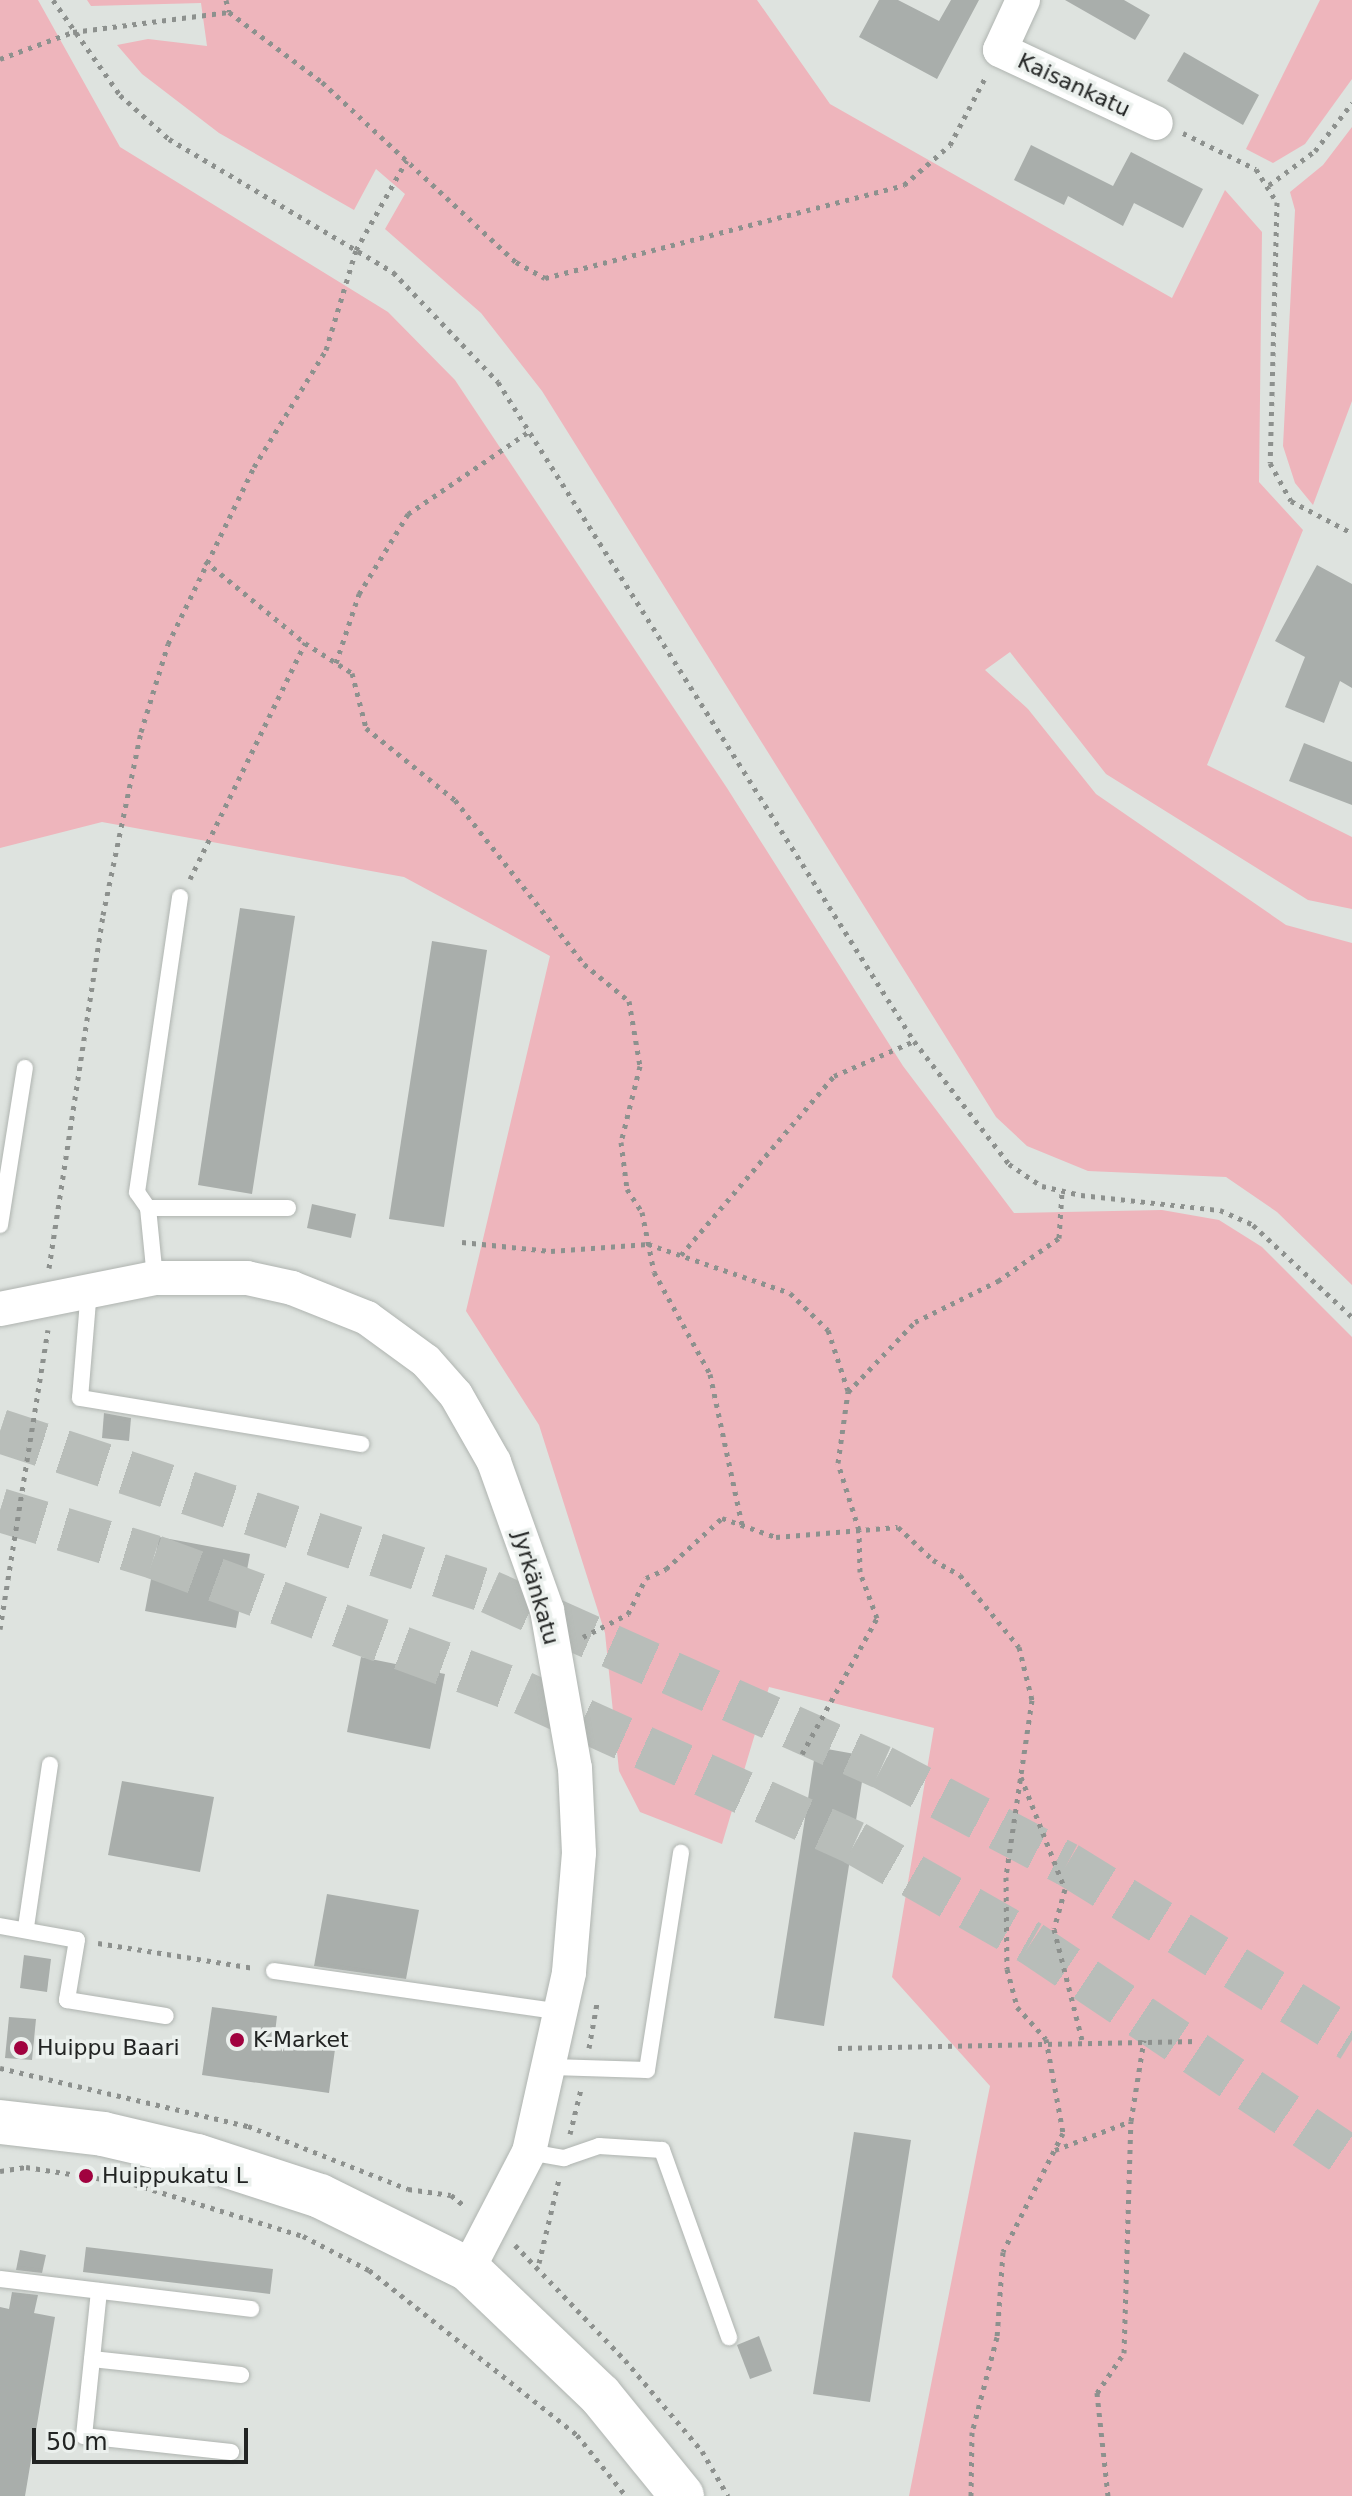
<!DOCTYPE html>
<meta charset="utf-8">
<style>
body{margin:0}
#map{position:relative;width:1352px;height:2496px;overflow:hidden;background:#dee3df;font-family:"DejaVu Sans",sans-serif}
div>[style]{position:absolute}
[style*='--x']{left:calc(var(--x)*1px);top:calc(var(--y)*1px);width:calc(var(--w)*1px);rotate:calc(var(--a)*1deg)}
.green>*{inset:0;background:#eeb5bc}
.building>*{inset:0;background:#a9aeab}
.highway-tunnel>*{height:44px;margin-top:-22px;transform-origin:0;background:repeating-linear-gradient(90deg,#b8bdb9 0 44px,transparent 0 66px)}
.path>*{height:5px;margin-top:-2.5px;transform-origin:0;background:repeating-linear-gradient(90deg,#8d918e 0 4px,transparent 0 10px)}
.roads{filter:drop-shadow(0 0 2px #afb4b0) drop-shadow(0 0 2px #afb4b0)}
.lane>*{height:16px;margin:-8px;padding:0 8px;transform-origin:8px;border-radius:8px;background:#fff}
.street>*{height:34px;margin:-17px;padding:0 17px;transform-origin:17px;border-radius:17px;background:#fff}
.secondary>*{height:44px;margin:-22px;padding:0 22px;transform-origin:22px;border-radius:22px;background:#fff}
.dots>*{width:22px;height:22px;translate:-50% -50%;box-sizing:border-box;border:4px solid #ebf0ed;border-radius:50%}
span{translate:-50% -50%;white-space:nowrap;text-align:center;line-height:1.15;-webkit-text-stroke:7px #ebf0ed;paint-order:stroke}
.street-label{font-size:22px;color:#222423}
.poi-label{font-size:22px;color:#222423}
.left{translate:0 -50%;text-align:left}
.scale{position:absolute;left:32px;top:2428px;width:216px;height:36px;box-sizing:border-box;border:4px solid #222423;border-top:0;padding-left:10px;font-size:24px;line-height:28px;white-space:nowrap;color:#222423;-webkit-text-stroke:6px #ebf0ed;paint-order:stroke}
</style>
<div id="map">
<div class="green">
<div style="clip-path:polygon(0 0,38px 0,120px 147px,388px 312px,455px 380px,727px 788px,903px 1066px,1014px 1213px,1162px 1210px,1219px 1220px,1262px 1247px,1352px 1337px,1352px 2496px,909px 2496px,990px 2086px,892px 1977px,934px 1728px,769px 1687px,722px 1844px,640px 1812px,619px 1771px,605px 1633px,539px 1425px,466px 1311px,550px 956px,404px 877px,102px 822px,0 848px)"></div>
<div style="clip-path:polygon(87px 0,757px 0,830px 104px,1172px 298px,1225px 190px,1262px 232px,1259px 482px,1303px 530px,1207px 765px,1352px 837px,1352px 909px,1308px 900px,1106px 774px,1010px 652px,985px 670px,1028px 709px,1096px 794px,1286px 925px,1352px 943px,1352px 1285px,1277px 1212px,1226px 1177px,1088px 1171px,1027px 1146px,996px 1117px,542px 391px,481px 313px,385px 229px,405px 194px,376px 169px,354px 210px,219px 133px,142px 74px,117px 45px,148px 39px,207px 46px,201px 3px,91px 6px)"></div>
<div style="clip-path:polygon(1320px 0,1352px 0,1352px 79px,1305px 144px,1273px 163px,1246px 149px)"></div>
<div style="clip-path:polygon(1352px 127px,1352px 401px,1313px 505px,1295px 483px,1283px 446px,1295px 210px,1290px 192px,1323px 165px)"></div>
</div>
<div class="building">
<div style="clip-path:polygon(879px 0,898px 0,939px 21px,951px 0,979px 0,937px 79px,859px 37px)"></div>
<div style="clip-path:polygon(1065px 0,1124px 0,1150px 15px,1135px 40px)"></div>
<div style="clip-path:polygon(1184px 52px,1259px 95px,1243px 125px,1167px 81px)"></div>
<div style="clip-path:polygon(1031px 145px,1113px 186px,1131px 152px,1203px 189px,1183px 228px,1134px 203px,1123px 226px,1068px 196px,1064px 205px,1014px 180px)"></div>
<div style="clip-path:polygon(1317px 565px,1352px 584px,1352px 688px,1340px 681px,1324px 723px,1285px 707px,1305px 657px,1275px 641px)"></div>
<div style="clip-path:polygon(1304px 743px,1352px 762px,1352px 805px,1289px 781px)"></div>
<div style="clip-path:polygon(240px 908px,295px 916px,252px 1194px,198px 1185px)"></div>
<div style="clip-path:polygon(432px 941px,487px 950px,444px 1227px,389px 1219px)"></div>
<div style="clip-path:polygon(312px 1204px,356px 1214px,351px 1238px,307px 1228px)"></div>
<div style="clip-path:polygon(104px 1413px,131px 1418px,129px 1441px,102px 1438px)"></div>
<div style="clip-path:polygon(159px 1537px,250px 1554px,236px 1628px,145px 1611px)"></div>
<div style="clip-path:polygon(361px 1657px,445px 1674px,430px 1749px,347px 1732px)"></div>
<div style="clip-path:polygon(816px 1747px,866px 1756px,824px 2026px,774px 2018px)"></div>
<div style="clip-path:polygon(122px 1781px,214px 1797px,200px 1872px,108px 1855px)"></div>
<div style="clip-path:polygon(327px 1894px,419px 1910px,406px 1979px,314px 1966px)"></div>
<div style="clip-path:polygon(24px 1955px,51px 1959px,47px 1992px,20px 1988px)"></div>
<div style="clip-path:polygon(212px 2007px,277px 2016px,275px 2033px,336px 2042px,329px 2093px,202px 2075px)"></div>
<div style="clip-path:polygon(9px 2017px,36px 2019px,32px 2060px,5px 2058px)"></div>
<div style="clip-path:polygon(854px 2132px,911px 2140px,870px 2402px,813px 2394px)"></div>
<div style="clip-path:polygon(86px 2247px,273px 2269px,270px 2294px,83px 2272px)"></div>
<div style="clip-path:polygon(20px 2250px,46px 2255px,42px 2273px,16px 2270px)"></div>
<div style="clip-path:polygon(12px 2292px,38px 2295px,34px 2313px,55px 2317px,25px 2496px,0 2496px,0 2307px,9px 2309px)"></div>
<div style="clip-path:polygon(759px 2336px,772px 2371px,750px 2379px,737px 2345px)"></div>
</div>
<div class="highway-tunnel">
<div style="--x:0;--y:1431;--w:516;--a:18.19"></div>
<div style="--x:490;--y:1592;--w:429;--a:24.1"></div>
<div style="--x:882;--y:1767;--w:209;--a:27.7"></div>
<div style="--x:1067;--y:1864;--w:335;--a:31.7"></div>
<div style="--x:0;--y:1510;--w:161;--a:17"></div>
<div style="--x:154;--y:1557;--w:393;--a:20.2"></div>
<div style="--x:523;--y:1693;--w:364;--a:24.3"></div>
<div style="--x:855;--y:1843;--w:202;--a:29.6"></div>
<div style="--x:1031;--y:1943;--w:387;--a:33.9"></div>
</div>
<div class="path">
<div style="--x:53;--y:0;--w:116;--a:54.8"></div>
<div style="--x:120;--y:95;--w:66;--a:41.9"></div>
<div style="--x:169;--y:139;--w:261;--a:30.7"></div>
<div style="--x:393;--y:272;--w:152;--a:46.3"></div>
<div style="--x:498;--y:382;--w:779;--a:57.74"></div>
<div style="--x:914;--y:1041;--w:155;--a:52.3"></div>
<div style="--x:1009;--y:1164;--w:40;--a:34"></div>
<div style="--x:1042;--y:1186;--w:40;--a:13"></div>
<div style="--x:1081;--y:1195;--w:140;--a:6.2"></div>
<div style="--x:1220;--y:1210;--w:36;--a:24"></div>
<div style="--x:1253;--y:1225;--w:135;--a:42.9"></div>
<div style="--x:226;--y:0;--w:12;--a:76"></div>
<div style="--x:229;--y:12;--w:116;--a:37"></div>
<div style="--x:322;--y:82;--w:265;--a:42.9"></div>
<div style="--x:516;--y:262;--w:33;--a:29"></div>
<div style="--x:545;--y:278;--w:371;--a:-14.5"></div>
<div style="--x:904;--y:185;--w:61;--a:-41"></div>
<div style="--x:950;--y:145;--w:78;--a:-62.4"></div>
<div style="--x:0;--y:59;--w:78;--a:-20.3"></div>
<div style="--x:73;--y:32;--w:157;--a:-7.3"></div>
<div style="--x:1183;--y:133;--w:81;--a:26.3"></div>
<div style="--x:1256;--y:169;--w:39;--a:58"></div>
<div style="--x:1277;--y:202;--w:261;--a:91.5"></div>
<div style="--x:1270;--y:463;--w:43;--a:61.1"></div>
<div style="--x:1291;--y:501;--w:69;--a:27.7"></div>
<div style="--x:1269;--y:185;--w:57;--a:-36.5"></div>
<div style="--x:1315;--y:151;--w:61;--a:-52.4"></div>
<div style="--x:205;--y:561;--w:129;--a:39.4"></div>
<div style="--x:305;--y:643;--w:56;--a:32.6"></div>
<div style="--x:352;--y:673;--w:57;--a:75.7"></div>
<div style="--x:366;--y:728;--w:114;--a:39"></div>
<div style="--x:455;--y:800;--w:209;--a:51.8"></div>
<div style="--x:584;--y:964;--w:58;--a:39.4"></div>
<div style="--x:629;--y:1001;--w:66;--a:80.4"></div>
<div style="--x:640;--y:1066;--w:78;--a:104"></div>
<div style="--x:621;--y:1142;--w:47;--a:82.7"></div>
<div style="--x:627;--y:1189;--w:27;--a:57"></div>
<div style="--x:642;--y:1212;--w:61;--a:78.7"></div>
<div style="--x:654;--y:1272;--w:116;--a:61.2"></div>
<div style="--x:710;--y:1374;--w:154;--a:78"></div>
<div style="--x:336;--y:663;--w:73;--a:-71.6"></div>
<div style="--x:359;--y:594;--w:94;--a:-58.5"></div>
<div style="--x:408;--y:514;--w:145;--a:-34.3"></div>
<div style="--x:190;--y:879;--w:263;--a:-64"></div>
<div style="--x:462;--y:1242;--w:89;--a:5.8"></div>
<div style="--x:551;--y:1251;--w:97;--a:-4.1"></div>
<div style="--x:648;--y:1244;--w:150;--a:19"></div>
<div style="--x:790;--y:1293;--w:53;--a:44.2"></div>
<div style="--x:828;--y:1330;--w:64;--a:71.8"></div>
<div style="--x:681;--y:1255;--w:235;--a:-49.5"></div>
<div style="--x:834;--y:1076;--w:87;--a:-23.6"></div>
<div style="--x:49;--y:1268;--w:357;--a:-81.3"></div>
<div style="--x:103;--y:915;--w:187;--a:-78.3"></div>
<div style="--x:141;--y:732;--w:92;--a:-72.9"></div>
<div style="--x:168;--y:644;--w:197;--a:-64.1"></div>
<div style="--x:254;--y:467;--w:137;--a:-58.4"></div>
<div style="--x:326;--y:350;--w:104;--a:-73.3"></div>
<div style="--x:356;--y:250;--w:103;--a:-60.5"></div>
<div style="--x:0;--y:1629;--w:303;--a:-80.9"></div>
<div style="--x:583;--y:1637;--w:51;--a:-27.1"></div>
<div style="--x:628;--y:1614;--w:40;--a:-63.4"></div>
<div style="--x:646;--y:1578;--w:22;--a:-24"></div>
<div style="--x:666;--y:1569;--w:76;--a:-42.3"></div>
<div style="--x:722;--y:1518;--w:57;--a:19.4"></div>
<div style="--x:776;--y:1537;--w:122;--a:-4.7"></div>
<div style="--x:898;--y:1527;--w:48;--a:43.3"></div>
<div style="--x:933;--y:1560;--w:31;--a:29"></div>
<div style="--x:960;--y:1575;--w:93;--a:50.7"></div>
<div style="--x:1019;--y:1647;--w:55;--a:76.2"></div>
<div style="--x:1032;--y:1700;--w:179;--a:98.4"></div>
<div style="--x:1006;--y:1877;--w:92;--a:89.4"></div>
<div style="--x:1007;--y:1969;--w:39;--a:75"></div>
<div style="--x:1017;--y:2007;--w:43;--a:47.8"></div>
<div style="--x:1046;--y:2039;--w:96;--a:79.7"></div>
<div style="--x:1063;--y:2133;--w:133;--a:116.8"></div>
<div style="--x:1003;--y:2252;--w:85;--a:94"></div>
<div style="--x:997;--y:2337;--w:98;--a:104.7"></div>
<div style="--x:972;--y:2432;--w:64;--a:90.9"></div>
<div style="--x:802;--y:1754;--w:155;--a:-61.1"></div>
<div style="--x:877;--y:1618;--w:49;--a:-110.3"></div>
<div style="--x:860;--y:1572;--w:42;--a:-91.4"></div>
<div style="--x:859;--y:1530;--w:70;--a:-107.4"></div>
<div style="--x:838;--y:1463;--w:72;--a:-82"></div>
<div style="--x:848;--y:1392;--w:97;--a:-46.3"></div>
<div style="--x:915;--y:1322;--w:93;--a:-26.3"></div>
<div style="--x:998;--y:1281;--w:75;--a:-35.2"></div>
<div style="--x:1059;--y:1238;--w:47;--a:-86.3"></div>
<div style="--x:1021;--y:1777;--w:120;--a:68.6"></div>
<div style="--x:1065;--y:1889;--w:41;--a:105.4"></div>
<div style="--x:1054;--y:1929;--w:114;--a:75.8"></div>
<div style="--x:98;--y:1943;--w:158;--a:9.1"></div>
<div style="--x:589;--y:2048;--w:46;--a:-79.9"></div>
<div style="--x:838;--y:2048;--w:360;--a:-1.1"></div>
<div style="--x:0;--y:2068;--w:255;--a:13.2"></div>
<div style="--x:248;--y:2126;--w:172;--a:21.5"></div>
<div style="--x:408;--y:2189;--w:43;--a:7.9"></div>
<div style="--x:451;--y:2195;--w:19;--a:39"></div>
<div style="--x:570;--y:2134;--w:46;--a:-76.3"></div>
<div style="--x:1055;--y:2150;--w:81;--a:-20.9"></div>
<div style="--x:1131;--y:2121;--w:82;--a:-80.9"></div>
<div style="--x:0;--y:2171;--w:26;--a:-9"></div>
<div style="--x:26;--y:2167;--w:109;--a:8.9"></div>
<div style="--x:134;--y:2184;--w:177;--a:17.1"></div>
<div style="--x:303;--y:2236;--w:74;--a:27.3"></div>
<div style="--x:369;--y:2270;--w:265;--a:38.4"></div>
<div style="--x:577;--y:2435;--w:78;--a:51.2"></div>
<div style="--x:515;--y:2245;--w:159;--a:46.3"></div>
<div style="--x:625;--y:2360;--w:119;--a:49.8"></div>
<div style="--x:702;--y:2451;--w:52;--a:60"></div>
<div style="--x:539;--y:2263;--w:86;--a:-76.6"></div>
<div style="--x:1108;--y:2496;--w:104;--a:-96.1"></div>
<div style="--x:1097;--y:2393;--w:48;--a:-56"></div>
<div style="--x:1124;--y:2353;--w:232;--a:-88.3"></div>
</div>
<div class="roads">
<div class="lane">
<div style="--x:148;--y:1208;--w:140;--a:0"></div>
<div style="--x:0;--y:1225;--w:159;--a:-81"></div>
<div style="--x:155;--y:1278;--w:70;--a:-95.7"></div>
<div style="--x:148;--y:1208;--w:19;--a:-125"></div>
<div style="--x:137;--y:1192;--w:298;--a:-81.7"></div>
<div style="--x:89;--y:1289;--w:109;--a:94.7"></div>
<div style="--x:80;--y:1398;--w:285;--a:9.3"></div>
<div style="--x:0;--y:1926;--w:78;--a:10.3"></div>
<div style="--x:77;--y:1940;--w:61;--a:99.5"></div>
<div style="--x:67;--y:2000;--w:100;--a:9.2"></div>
<div style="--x:26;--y:1927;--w:164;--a:-81.6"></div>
<div style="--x:274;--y:1971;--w:291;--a:8.1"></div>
<div style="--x:552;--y:2067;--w:95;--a:1.8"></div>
<div style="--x:647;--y:2070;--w:220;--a:-81.1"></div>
<div style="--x:529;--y:2152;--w:36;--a:10"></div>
<div style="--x:564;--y:2158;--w:37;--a:-19"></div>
<div style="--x:599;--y:2146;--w:63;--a:3.6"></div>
<div style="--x:662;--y:2150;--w:199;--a:70.3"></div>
<div style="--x:0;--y:2279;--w:253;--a:6.8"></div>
<div style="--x:99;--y:2291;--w:146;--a:95.9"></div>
<div style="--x:84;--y:2436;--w:148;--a:6.2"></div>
<div style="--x:92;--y:2359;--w:150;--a:6.1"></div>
</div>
<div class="street">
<div style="--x:1023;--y:0;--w:55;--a:114.7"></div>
<div style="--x:1000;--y:50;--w:172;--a:25.1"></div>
<div style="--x:0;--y:1309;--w:158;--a:-11.3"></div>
<div style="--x:155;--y:1278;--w:92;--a:0"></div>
<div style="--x:247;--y:1278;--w:46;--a:12.5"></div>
<div style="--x:292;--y:1288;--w:81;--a:21.8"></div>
<div style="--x:367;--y:1318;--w:73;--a:36.1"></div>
<div style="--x:426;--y:1361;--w:45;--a:48.6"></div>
<div style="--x:456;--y:1395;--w:77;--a:60.4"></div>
<div style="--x:494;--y:1462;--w:157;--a:70.3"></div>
<div style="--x:547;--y:1610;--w:160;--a:80"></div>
<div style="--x:575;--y:1768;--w:85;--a:87.3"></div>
<div style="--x:579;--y:1853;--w:120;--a:94.8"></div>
<div style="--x:569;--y:1973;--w:183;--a:102.6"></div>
<div style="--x:529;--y:2152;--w:132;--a:117.5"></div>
</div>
<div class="secondary">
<div style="--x:0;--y:2122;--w:104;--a:6.6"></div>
<div style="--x:103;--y:2134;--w:97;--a:13.2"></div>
<div style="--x:197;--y:2156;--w:129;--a:18"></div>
<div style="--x:320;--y:2196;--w:165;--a:26.3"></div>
<div style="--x:468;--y:2269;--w:182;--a:43.7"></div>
<div style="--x:600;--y:2395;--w:130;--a:50.9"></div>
</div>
</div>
<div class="dots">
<div style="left:237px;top:2040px;background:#a1023f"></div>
<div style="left:21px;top:2048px;background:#a1023f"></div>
<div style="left:86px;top:2176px;background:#a1023f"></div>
</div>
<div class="street-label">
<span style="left:1074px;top:85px;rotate:25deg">Kaisankatu</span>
<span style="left:536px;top:1588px;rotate:74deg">Jyrkänkatu</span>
</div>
<div class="poi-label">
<span class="left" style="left:253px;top:2040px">K-Market</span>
<span class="left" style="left:37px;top:2048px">Huippu Baari</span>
<span class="left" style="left:102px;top:2176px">Huippukatu L</span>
</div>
<div class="scale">50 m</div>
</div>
